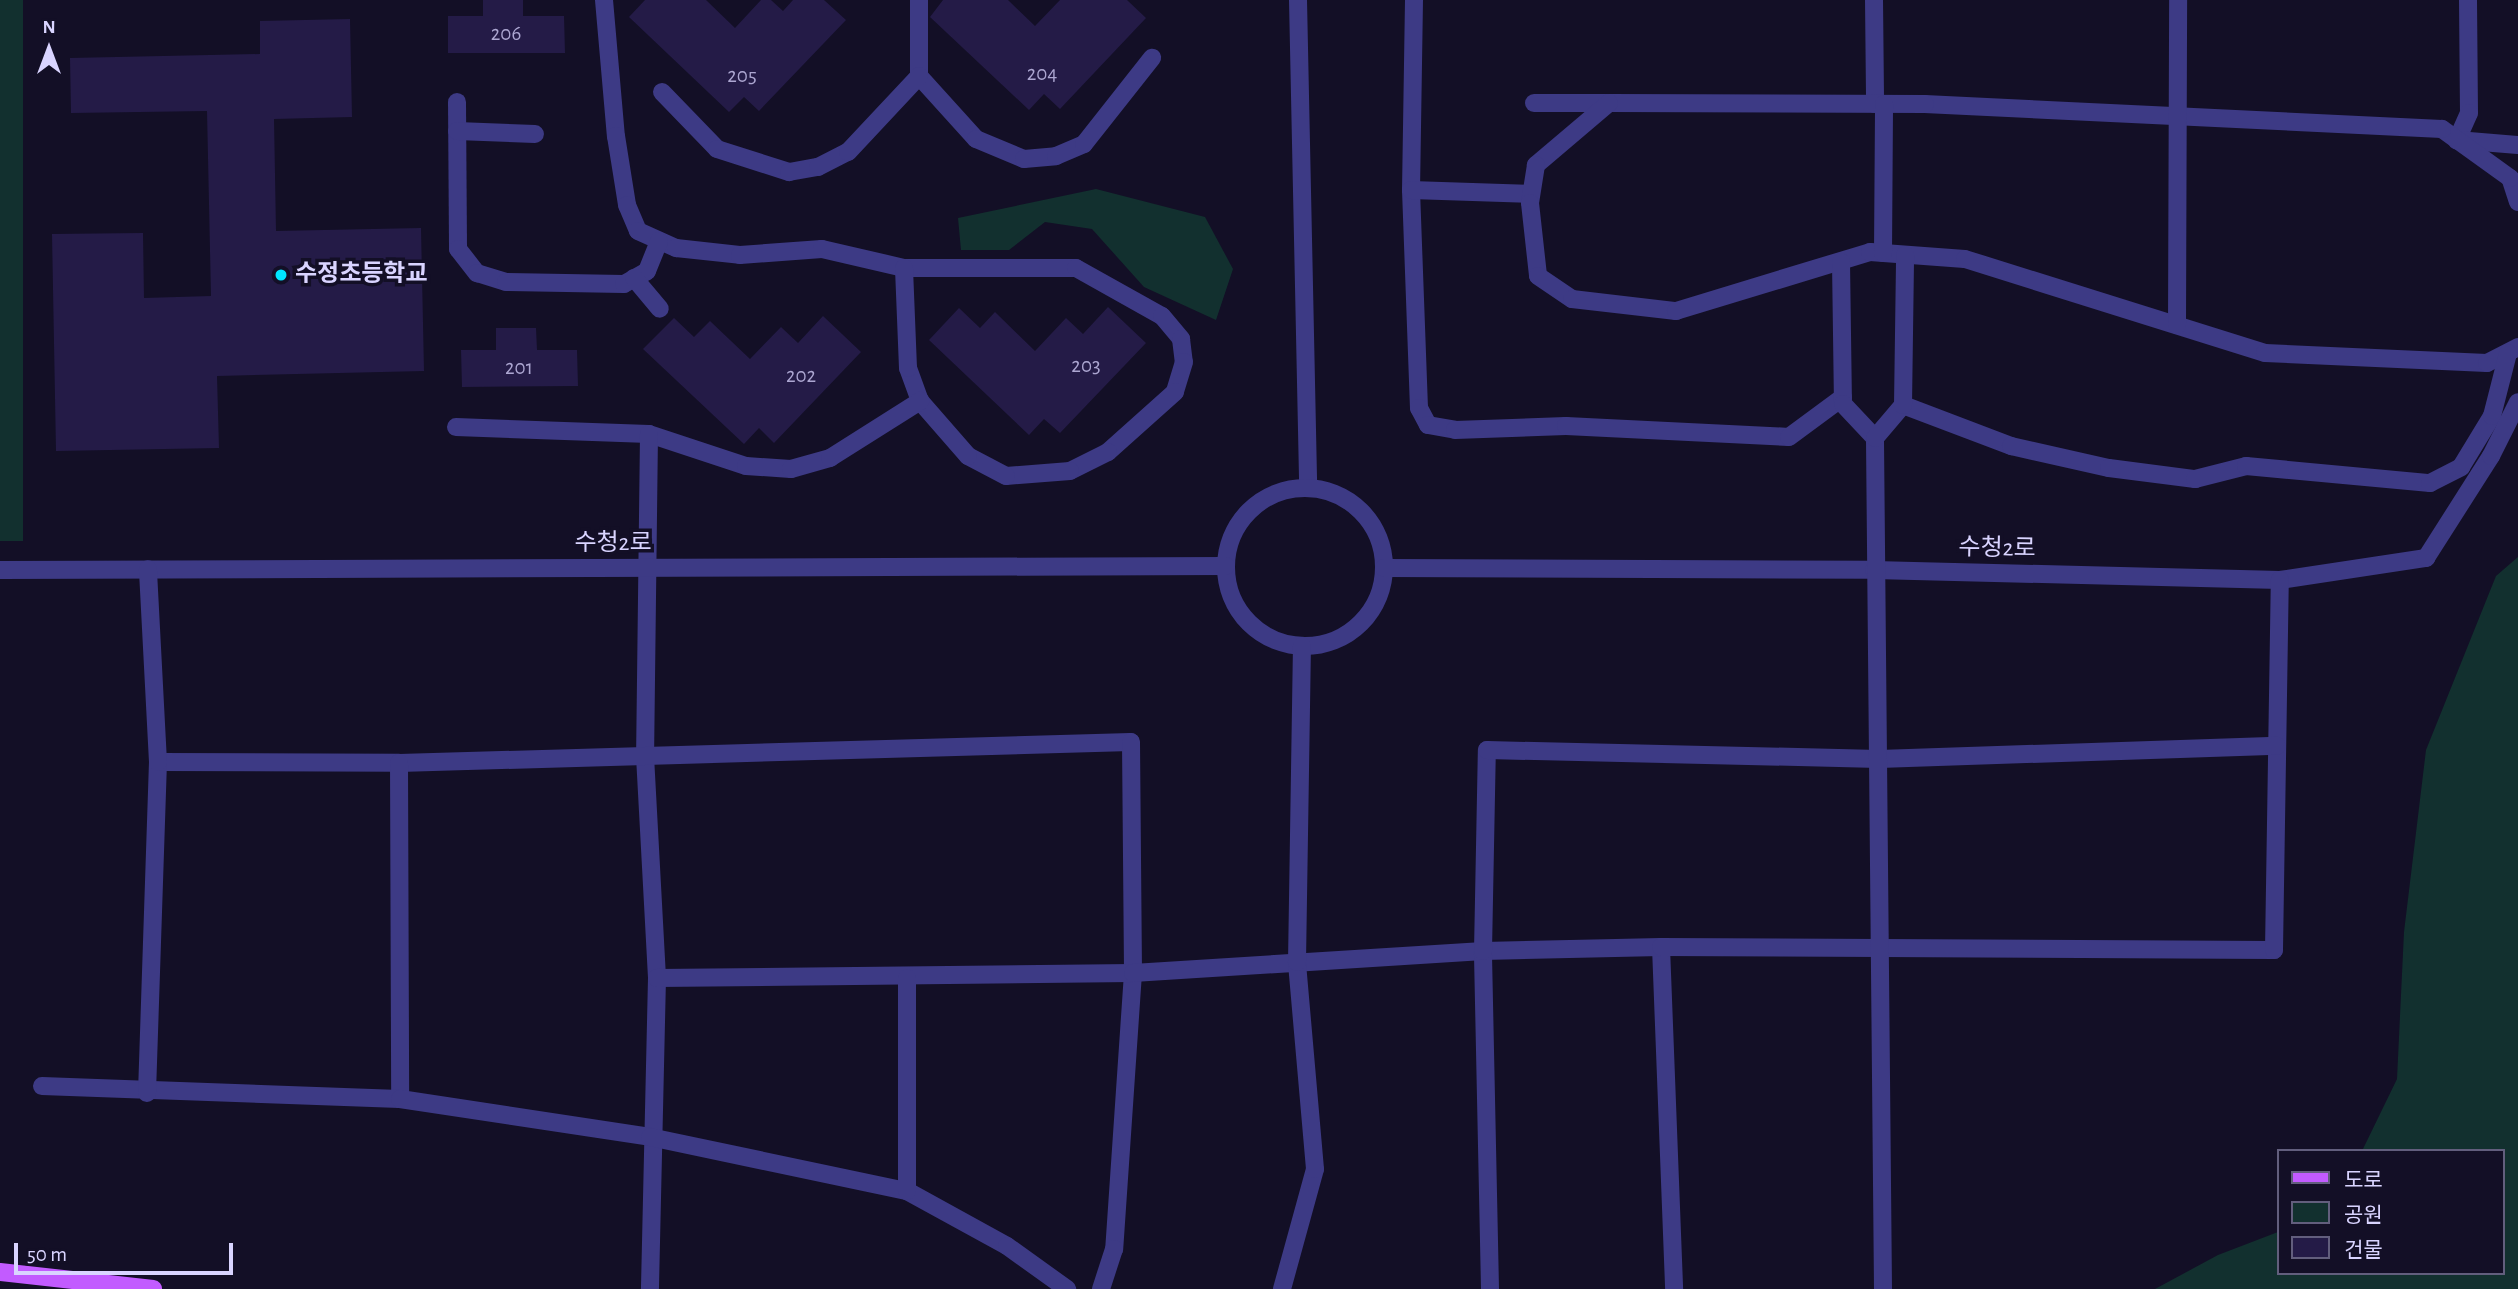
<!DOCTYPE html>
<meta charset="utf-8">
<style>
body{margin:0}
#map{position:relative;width:2518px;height:1289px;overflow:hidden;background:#130f26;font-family:"Alegreya Sans","Noto Sans KR",sans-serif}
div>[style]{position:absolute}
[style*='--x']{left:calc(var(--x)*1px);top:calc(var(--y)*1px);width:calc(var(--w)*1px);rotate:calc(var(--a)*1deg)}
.green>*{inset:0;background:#12302f}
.building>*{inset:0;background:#241b47}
.minor>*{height:18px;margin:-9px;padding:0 9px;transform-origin:9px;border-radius:9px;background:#3d3a85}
.minor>.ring{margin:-9px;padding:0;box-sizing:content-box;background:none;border:18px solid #3d3a85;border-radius:50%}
.major>*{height:18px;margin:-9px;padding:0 9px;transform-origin:9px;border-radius:9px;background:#c25bff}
.dots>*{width:19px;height:19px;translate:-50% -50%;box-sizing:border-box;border:4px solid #130f26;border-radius:50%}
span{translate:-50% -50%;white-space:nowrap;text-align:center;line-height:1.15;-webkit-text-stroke:7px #130f26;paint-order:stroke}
.number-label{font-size:21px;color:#aca6d1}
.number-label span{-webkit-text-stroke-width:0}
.poi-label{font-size:24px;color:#d9d4ff;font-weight:700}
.left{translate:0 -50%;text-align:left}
.street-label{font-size:24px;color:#d9d4ff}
.legend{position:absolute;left:2277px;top:1149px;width:228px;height:126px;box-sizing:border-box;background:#130f26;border:2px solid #625e7d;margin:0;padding:9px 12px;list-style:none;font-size:21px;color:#d9d4ff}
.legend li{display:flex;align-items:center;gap:14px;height:35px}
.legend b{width:35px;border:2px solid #625e7d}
.north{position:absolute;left:14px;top:14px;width:70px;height:70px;-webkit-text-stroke:5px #130f26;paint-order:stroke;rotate:0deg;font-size:19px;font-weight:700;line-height:28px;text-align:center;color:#d9d4ff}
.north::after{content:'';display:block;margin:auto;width:24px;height:32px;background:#d9d4ff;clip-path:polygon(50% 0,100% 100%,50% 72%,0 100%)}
.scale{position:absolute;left:14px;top:1243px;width:219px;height:32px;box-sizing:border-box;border:4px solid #d9d4ff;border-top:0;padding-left:9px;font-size:21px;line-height:24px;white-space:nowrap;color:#d9d4ff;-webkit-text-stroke:5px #130f26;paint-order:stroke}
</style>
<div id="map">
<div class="green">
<div style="clip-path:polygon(0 0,23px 0,23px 541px,0 541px)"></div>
<div style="clip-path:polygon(1096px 189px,1205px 217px,1233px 269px,1216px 320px,1144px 287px,1092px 229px,1045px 222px,1009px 250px,961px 250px,958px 218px)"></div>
<div style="clip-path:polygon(2518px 557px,2518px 1289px,2155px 1289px,2218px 1255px,2278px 1232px,2278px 1273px,2502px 1273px,2502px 1151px,2362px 1151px,2397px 1079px,2404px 932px,2426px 750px,2496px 576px)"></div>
</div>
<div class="building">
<div style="clip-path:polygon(483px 0,523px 0,523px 16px,564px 16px,565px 53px,448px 53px,448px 16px,483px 16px)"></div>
<div style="clip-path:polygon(645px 0,706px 0,735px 28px,761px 0,771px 0,783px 11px,793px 0,824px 0,846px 20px,759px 111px,744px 97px,729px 112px,629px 17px)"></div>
<div style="clip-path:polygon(943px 0,1008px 0,1035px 26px,1060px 0,1127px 0,1146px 18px,1060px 109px,1044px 94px,1029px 110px,930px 17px)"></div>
<div style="clip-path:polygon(350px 19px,352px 117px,274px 119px,276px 231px,421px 228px,424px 371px,217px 376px,219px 448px,56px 451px,52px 234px,143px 233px,144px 298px,211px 296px,207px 111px,71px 113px,70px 58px,260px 54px,260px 21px)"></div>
<div style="clip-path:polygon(1108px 307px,1146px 343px,1060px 433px,1044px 419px,1029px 435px,929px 340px,959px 308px,980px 328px,995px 312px,1035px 351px,1066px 318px,1083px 334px)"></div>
<div style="clip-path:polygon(823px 316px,861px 352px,774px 443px,759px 428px,744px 444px,643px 349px,674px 318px,694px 337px,710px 321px,750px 359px,781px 327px,798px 343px)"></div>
<div style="clip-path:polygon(496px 328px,536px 328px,537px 350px,577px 350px,578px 386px,462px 387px,461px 350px,496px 350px)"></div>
</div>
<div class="minor">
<div style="--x:604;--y:0;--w:137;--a:85"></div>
<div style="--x:616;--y:136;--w:70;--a:80.9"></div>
<div style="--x:627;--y:205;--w:28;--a:67"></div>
<div style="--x:638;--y:231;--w:42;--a:24.1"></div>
<div style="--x:676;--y:248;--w:64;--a:6.2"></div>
<div style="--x:740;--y:255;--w:82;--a:-4.2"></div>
<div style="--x:822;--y:249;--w:84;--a:13"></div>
<div style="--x:904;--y:268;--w:172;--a:0"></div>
<div style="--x:1076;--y:268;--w:98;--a:29.2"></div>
<div style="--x:1162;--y:316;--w:30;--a:50"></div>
<div style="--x:1181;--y:339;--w:23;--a:83"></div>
<div style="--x:1184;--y:362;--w:31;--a:107"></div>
<div style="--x:1175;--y:392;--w:90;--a:138.2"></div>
<div style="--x:1108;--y:452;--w:42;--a:153.4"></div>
<div style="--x:1070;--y:471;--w:64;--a:175.5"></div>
<div style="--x:1006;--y:476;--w:43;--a:-152.2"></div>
<div style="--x:968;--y:456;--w:73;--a:-131.1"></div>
<div style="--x:920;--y:401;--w:35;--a:-110"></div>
<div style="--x:908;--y:368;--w:100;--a:-92.3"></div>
<div style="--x:919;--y:0;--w:76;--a:90"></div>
<div style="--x:919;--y:76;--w:85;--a:47.9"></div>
<div style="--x:976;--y:139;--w:52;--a:22.6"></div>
<div style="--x:1024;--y:159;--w:32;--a:-5"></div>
<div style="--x:1056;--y:156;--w:30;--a:-23"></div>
<div style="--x:1084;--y:144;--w:110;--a:-51.7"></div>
<div style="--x:1298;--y:0;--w:488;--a:88.8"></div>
<div style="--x:1414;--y:0;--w:190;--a:90.9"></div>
<div style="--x:1411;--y:190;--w:218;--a:87.9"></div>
<div style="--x:1419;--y:408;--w:19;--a:62"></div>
<div style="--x:1428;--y:425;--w:27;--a:10"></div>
<div style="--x:1455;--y:430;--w:111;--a:-2.1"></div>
<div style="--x:1566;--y:426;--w:223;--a:2.8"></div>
<div style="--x:1789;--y:437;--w:67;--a:-36.5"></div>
<div style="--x:1874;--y:0;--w:104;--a:89.4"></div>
<div style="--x:2468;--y:0;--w:113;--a:89.5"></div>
<div style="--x:2469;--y:113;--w:30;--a:114"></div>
<div style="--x:2457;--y:140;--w:61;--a:4.7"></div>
<div style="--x:662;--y:92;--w:79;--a:46"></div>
<div style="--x:717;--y:149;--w:76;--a:17.7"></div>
<div style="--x:789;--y:172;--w:29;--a:-10"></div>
<div style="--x:818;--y:167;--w:34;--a:-27"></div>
<div style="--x:848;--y:152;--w:104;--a:-46.9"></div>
<div style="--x:457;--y:102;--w:147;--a:89.6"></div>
<div style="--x:458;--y:249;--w:31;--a:52"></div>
<div style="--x:477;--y:273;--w:30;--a:17"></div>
<div style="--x:506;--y:282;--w:118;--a:1"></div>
<div style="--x:624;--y:284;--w:26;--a:-29"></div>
<div style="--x:647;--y:271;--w:32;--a:-68"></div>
<div style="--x:1534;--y:103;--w:75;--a:0"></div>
<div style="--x:457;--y:131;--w:78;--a:2.2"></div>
<div style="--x:1411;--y:190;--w:120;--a:1.9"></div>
<div style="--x:2518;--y:202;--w:25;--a:-108"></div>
<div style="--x:2510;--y:178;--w:84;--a:-144.2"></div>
<div style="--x:2442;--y:129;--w:518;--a:-177.23"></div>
<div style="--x:1925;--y:104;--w:316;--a:-179.8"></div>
<div style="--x:1609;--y:103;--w:96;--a:139.7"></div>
<div style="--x:1536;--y:165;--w:38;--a:99"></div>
<div style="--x:1530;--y:203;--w:73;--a:83.7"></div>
<div style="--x:1538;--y:276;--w:41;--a:34.1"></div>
<div style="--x:1572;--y:299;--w:105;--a:6.6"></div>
<div style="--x:1676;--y:311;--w:203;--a:-16.9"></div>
<div style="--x:1870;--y:252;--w:95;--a:4.2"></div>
<div style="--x:1965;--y:259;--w:314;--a:17.4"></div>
<div style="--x:2265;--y:353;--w:222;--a:2.6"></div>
<div style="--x:2487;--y:363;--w:35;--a:-27"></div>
<div style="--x:1883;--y:253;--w:149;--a:-89.6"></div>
<div style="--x:1841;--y:262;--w:142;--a:89.2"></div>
<div style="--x:1843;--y:404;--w:47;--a:46.7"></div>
<div style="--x:634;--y:278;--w:40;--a:50"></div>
<div style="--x:2177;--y:325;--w:325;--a:-89.8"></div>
<div style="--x:1903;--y:405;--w:116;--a:20.8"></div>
<div style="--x:2011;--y:446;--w:100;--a:12.7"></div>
<div style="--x:2109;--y:468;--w:87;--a:7.3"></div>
<div style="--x:2195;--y:479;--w:53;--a:-14.3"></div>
<div style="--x:2246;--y:466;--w:185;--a:5.3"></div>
<div style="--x:2430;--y:483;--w:35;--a:-27"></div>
<div style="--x:2461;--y:467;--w:60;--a:-58.7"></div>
<div style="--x:2492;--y:416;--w:65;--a:-75.7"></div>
<div style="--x:456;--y:427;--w:193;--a:2.1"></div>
<div style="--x:649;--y:434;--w:102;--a:18.3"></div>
<div style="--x:746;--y:466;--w:45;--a:3.8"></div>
<div style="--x:791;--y:469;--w:41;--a:-15.8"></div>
<div style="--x:830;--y:458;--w:107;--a:-32.3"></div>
<div style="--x:649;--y:434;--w:322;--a:90.7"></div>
<div style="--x:645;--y:756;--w:222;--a:86.9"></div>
<div style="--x:657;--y:978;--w:311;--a:91.3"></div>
<div class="ring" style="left:1226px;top:488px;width:140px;height:140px"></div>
<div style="--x:1384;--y:568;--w:490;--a:0.2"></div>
<div style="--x:1874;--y:570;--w:406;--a:1.4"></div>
<div style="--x:2280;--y:580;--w:148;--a:-8.6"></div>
<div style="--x:2426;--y:558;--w:121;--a:-57.5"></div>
<div style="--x:2491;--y:456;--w:60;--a:-63.4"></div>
<div style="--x:0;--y:570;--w:1226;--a:-0.19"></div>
<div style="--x:158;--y:762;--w:241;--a:0.2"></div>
<div style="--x:399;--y:763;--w:732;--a:-1.64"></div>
<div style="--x:1131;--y:742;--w:231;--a:89.5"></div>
<div style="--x:1133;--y:973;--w:277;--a:93.9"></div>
<div style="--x:1114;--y:1249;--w:42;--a:108"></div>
<div style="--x:399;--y:763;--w:336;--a:89.8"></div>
<div style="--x:1661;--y:947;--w:342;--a:87.8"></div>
<div style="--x:657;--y:978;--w:476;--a:-0.6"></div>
<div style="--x:1133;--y:973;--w:351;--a:-3.6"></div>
<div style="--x:1483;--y:951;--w:178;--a:-1.3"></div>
<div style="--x:1661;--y:947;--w:613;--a:0.28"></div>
<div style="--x:2274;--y:950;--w:370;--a:-89.1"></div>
<div style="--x:42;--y:1086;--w:358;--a:2.1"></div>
<div style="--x:400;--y:1099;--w:253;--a:8.6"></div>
<div style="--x:650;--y:1137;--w:263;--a:11.9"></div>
<div style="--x:907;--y:1191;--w:114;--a:28.8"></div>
<div style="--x:1007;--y:1246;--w:74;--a:35.6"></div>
<div style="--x:147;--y:1093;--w:331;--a:-88.1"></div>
<div style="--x:158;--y:762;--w:193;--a:-93"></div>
<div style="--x:907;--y:1191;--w:213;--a:-90"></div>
<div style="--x:1282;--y:1289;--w:124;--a:-74.6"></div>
<div style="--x:1315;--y:1169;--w:208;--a:-95"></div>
<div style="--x:1297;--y:962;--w:316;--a:-89.1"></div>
<div style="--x:1490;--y:1289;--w:338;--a:-91.2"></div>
<div style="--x:1483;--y:951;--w:201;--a:-88.9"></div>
<div style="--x:1487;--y:750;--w:392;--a:1.3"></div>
<div style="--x:1879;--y:759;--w:398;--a:-1.9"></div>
<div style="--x:1883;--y:1289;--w:851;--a:-90.54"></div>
<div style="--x:1875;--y:438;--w:43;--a:-49.7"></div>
<div style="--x:1903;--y:405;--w:150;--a:-89.2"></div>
</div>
<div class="major">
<div style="--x:0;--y:1272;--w:154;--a:6.3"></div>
</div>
<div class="dots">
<div style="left:281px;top:275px;background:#00e5ff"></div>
</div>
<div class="number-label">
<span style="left:506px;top:34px">206</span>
<span style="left:1042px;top:74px">204</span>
<span style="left:742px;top:76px">205</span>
<span style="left:1086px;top:366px">203</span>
<span style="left:519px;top:368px">201</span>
<span style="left:801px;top:376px">202</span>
</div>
<div class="poi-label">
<span class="left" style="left:295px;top:275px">수정초등학교</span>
</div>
<div class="street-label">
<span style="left:613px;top:544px">수청2로</span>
<span style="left:1997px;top:549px;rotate:1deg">수청2로</span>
</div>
<ul class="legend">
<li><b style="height:9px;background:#c25bff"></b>도로</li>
<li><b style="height:19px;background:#12302f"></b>공원</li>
<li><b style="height:19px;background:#241b47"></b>건물</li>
</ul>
<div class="north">N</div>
<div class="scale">50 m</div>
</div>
